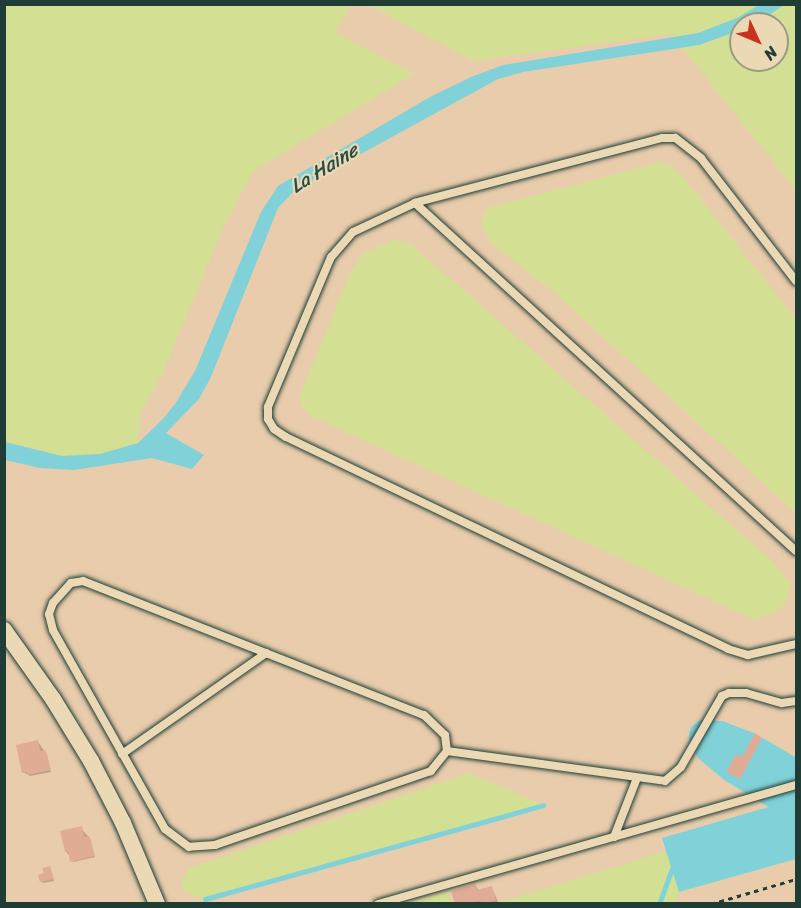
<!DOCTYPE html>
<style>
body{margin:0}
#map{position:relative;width:801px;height:908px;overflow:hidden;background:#e8ccac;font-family:Sriracha,sans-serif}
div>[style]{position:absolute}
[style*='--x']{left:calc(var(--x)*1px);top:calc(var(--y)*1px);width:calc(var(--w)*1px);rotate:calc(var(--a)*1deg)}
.green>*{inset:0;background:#d3e093}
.water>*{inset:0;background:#80d2d8}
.shadow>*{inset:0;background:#0003}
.stream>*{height:5px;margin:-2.5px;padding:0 2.5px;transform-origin:2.5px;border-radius:2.5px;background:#80d2d8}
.river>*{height:32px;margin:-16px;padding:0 16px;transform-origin:16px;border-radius:16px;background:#80d2d8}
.building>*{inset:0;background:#e1ac96}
.path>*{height:3px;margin-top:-1.5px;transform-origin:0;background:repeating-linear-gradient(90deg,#1f3d34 0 4.5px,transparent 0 9px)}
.roads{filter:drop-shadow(0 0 2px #1f3d34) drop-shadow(0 0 2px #1f3d34)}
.service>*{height:8px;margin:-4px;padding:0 4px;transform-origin:4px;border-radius:4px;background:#ebd9b6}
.minor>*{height:16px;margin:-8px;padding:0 8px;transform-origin:8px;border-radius:8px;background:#ebd9b6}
span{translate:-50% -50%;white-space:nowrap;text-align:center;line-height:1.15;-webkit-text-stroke:4.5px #ebd9b6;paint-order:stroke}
.water-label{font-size:20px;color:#294c44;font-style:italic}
.frame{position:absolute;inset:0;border:6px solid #1f3d34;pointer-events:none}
.north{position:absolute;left:729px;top:12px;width:60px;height:60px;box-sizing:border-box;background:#ebd9b6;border:2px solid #999b82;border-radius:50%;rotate:134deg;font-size:16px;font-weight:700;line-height:24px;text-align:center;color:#1f3d34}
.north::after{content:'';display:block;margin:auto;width:21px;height:27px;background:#c8321e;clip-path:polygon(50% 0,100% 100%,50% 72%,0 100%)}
</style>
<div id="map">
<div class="green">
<div style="clip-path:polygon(5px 5px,351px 5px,335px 32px,414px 74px,253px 171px,223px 228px,161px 377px,141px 411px,138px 443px,100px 454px,62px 456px,5px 442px)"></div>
<div style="clip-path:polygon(evenodd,369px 5px,796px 5px,796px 190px,671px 34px,473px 61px,369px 5px,741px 24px,777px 24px,777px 60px,741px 60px,741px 24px)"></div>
<div style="clip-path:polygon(661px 162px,673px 167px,684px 178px,796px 319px,796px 513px,556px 294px,499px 249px,487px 237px,482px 225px,484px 213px,490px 207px)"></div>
<div style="clip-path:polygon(393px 240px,411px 244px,775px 564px,790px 583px,788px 599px,779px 610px,755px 620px,313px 417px,302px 406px,300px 395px,351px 271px,364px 253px)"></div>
<div style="clip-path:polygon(470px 773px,543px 805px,205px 899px,185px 892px,181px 882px,190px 868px)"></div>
<div style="clip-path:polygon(666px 851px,679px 892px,676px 903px,495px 904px)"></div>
<div style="clip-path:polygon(448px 892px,451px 903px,409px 903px)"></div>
</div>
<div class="water">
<div style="clip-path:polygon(759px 5px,784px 5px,758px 22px,741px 24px,741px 30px,699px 45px,523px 72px,498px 79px,295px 190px,278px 208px,211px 377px,199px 399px,166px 433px,204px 455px,192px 469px,152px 458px,74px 470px,40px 468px,5px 460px,5px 442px,62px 456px,100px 454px,138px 443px,162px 420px,175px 404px,195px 371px,261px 212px,278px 186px,430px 97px,471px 77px,503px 65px,698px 33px,737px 18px)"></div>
<div style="clip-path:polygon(796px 799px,796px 859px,679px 892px,662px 838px)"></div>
</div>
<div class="shadow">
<div style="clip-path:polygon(762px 739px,765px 743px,744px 782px,732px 775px,728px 771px)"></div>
<div style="clip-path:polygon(38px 742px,46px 753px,51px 772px,30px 776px,23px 772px)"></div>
<div style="clip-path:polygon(81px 828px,90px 839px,95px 857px,73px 862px,66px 851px)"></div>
<div style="clip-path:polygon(50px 868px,54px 881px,43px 883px,41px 881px)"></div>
<div style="clip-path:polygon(475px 885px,479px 891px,492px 888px,499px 904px,457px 904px)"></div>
</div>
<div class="stream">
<div style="--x:205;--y:899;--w:351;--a:-15.5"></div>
<div style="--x:659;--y:904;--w:38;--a:-70"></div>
</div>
<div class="river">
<div style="--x:796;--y:776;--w:56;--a:-149.7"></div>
<div style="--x:748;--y:748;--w:31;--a:-159"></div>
<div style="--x:719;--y:737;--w:14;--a:-176"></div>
<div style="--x:705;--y:736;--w:13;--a:63"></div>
<div style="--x:711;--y:748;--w:30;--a:40"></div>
<div style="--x:734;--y:767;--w:73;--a:31.5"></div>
</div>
<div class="building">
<div style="clip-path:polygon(755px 733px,762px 738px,740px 779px,726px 772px,736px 754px,742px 757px)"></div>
<div style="clip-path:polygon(38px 740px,40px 751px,45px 750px,47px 754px,51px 770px,27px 775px,26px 772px,22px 773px,16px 745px)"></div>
<div style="clip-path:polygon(82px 826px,84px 837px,89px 836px,91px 840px,94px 856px,70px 862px,68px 851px,65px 852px,60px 831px)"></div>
<div style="clip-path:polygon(50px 866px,54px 879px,40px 882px,38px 875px,44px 873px,42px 868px)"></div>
<div style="clip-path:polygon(475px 884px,477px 890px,492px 886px,496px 900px,485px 904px,480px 901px,455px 904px,451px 891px)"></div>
</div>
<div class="path">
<div style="--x:711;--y:904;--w:89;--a:-16.4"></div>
</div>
<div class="roads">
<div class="service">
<div style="--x:415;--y:203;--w:516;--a:42.41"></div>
<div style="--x:796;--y:281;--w:155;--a:-127.7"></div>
<div style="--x:701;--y:158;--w:33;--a:-142"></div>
<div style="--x:675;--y:138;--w:13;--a:180"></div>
<div style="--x:662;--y:138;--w:255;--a:165.3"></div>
<div style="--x:415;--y:203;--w:68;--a:154.9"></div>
<div style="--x:353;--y:232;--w:33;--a:131"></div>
<div style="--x:331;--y:257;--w:163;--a:112.8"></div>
<div style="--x:268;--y:407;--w:12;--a:90"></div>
<div style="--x:268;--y:419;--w:12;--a:59"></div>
<div style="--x:274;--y:429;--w:14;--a:34"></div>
<div style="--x:286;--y:437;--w:490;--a:25.6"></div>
<div style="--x:728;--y:649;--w:21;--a:17"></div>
<div style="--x:748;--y:655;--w:49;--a:-12.9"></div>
<div style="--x:83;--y:581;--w:366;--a:21.5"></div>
<div style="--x:424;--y:715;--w:29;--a:44"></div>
<div style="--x:445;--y:735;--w:16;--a:83"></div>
<div style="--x:447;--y:751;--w:26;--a:129"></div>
<div style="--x:431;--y:771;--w:228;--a:161.1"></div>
<div style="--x:215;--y:845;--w:26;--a:176"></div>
<div style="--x:189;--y:847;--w:30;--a:-143"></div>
<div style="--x:165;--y:829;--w:228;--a:-119.4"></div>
<div style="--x:53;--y:630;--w:16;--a:-104"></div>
<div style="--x:49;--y:614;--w:12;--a:-70"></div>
<div style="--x:53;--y:603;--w:27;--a:-48"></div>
<div style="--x:71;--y:583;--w:12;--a:-9"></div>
<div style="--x:447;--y:751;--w:220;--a:7.8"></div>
<div style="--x:665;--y:781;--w:21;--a:-41"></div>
<div style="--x:681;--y:767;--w:82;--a:-60"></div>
<div style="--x:722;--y:696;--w:8;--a:-23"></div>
<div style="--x:729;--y:693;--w:17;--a:0"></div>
<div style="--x:746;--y:693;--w:37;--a:16"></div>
<div style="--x:782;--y:703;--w:14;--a:-8"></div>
<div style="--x:122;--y:754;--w:176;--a:-35"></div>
<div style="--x:614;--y:837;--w:63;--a:-68.7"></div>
<div style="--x:378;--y:904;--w:435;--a:-15.9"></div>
</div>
<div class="minor">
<div style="--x:4;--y:630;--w:85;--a:54.6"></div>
<div style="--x:53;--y:699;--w:73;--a:58.5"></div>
<div style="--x:91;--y:761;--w:70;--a:62.7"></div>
<div style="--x:123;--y:823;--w:88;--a:67.2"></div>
</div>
</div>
<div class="water-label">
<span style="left:324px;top:168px;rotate:-32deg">La Haine</span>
</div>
<div class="frame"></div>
<div class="north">N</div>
</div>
